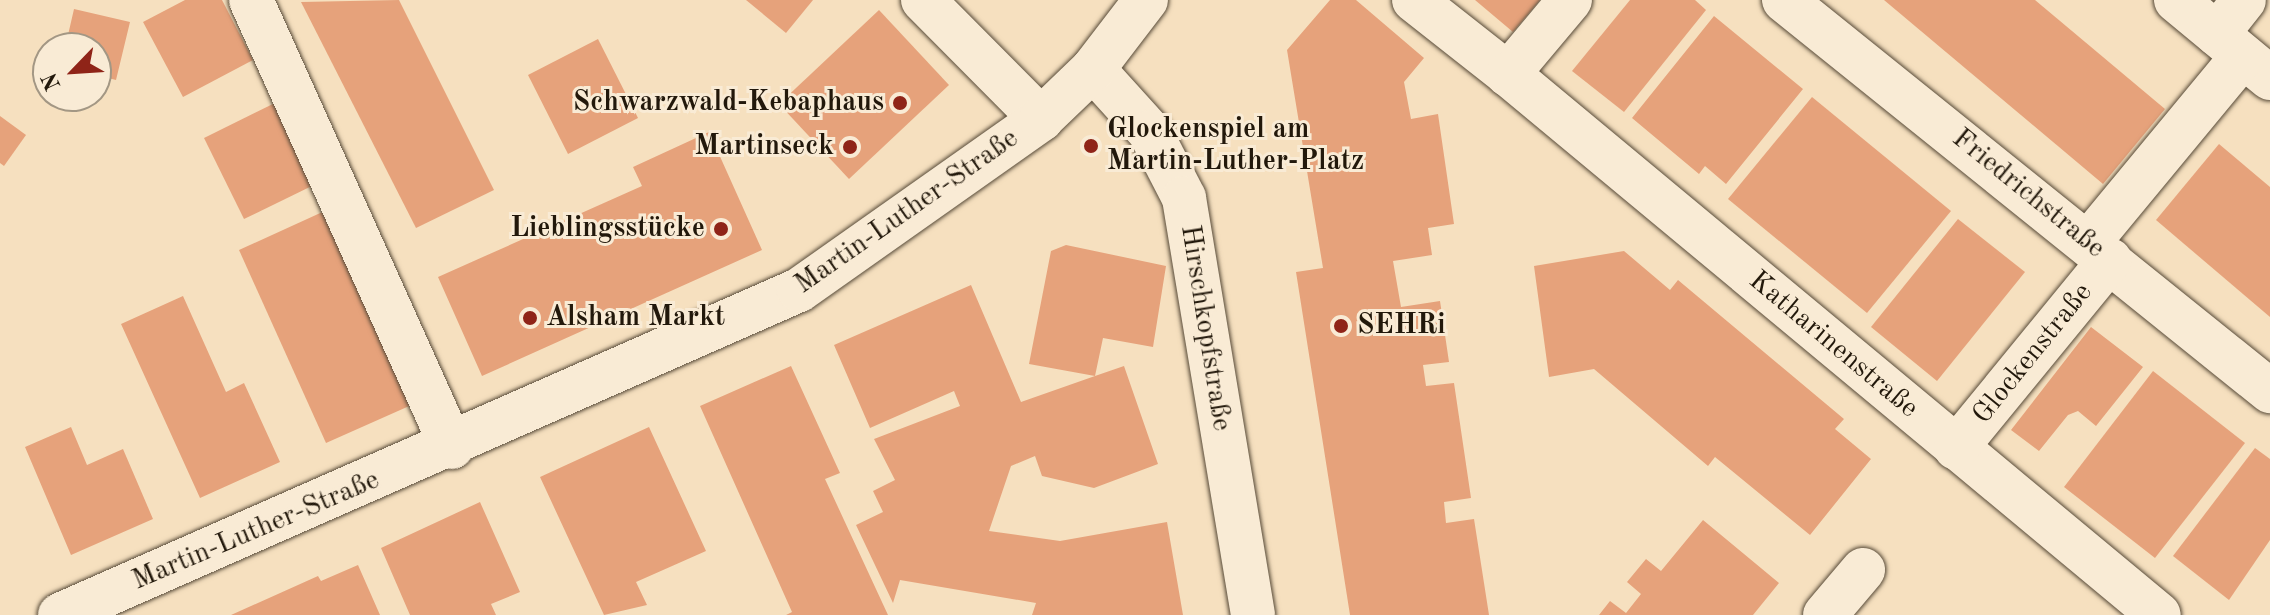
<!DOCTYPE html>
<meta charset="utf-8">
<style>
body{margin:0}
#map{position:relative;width:2270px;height:615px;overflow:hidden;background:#f6e0bf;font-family:"Old Standard TT",serif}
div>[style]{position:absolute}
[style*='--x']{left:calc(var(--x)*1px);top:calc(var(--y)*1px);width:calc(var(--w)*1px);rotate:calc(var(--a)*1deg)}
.building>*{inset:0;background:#e6a27b}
.roads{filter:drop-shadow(0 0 2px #574a38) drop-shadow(0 0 2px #574a38)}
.street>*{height:44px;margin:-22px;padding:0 22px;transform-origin:22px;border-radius:22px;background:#f9ebd5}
.secondary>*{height:44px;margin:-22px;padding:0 22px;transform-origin:22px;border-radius:22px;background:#f9ebd5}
.dots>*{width:22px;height:22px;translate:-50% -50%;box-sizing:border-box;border:4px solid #f9ebd5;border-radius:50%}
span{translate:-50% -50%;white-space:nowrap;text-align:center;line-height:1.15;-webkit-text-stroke:6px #f9ebd5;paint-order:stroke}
.poi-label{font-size:28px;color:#22180b;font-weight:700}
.right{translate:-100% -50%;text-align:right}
.left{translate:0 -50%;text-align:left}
.street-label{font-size:28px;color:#22180b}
.north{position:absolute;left:32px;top:32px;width:80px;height:80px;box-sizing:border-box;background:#f9ebd5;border:2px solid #a39784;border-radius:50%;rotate:245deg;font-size:22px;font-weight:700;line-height:32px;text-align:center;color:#22180b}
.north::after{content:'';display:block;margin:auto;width:28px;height:36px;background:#8f2418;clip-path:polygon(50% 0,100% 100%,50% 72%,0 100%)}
</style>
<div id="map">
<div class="building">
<div style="clip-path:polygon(185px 0,222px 0,253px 60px,183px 97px,143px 22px)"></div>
<div style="clip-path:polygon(399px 0,494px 190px,416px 228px,301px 2px)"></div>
<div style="clip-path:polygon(746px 0,813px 0,786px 33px)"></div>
<div style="clip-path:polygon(1330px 0,1356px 0,1424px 58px,1404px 82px,1411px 119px,1438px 114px,1454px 224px,1428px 228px,1432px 255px,1393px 261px,1401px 307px,1440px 301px,1449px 362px,1423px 365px,1426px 386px,1454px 383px,1471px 498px,1444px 502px,1446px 523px,1474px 519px,1489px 615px,1350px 615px,1296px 272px,1323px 268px,1287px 50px)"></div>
<div style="clip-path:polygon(1475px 0,1540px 0,1513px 32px)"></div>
<div style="clip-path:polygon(1630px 0,1695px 0,1706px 10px,1624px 112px,1572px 71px)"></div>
<div style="clip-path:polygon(1884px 0,2035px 0,2165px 109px,2103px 184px)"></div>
<div style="clip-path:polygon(74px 9px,130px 22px,116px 80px,96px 75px,96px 48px,65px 48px)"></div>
<div style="clip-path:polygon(879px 10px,949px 85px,849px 179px,779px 104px)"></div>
<div style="clip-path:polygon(1714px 16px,1803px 89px,1726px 184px,1705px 166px,1699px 174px,1632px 118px)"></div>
<div style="clip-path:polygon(598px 39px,638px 118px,568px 154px,528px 75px)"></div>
<div style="clip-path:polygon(1812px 97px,1951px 211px,1867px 313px,1728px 199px)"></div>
<div style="clip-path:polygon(279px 101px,320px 182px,244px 219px,204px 138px)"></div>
<div style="clip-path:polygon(0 116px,26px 135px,4px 166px,0 163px)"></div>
<div style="clip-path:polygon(709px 132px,762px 250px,482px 376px,438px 277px,642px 186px,633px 167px)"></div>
<div style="clip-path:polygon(2219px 144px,2270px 187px,2270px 317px,2156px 220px)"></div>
<div style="clip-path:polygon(329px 209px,416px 403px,326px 443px,239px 250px)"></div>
<div style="clip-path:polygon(1958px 219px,2025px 272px,1937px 381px,1871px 327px)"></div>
<div style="clip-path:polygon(1066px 245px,1166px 266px,1153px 347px,1103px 338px,1095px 376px,1124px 366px,1158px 464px,1094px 488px,1042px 476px,1035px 456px,1011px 466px,989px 531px,1060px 541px,1167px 522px,1183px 615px,1032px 615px,1036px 603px,900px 580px,893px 603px,856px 525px,883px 512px,873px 491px,895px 480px,874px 439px,960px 406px,954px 391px,870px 428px,834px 345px,971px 285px,1021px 402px,1095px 376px,1029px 364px,1051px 251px)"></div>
<div style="clip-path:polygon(1624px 251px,1670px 290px,1678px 280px,1844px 419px,1835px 429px,1871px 459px,1810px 535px,1715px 457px,1708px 466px,1594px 369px,1549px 377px,1534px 266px)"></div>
<div style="clip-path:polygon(183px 296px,226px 392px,244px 383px,280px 462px,200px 498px,121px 324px)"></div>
<div style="clip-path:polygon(2091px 327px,2143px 367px,2096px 426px,2078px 411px,2068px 415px,2039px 451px,2011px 430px)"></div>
<div style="clip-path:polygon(791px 366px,840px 473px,825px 479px,888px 615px,786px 615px,792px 612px,700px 406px)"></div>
<div style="clip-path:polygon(2153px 371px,2245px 443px,2155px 558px,2064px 487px)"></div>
<div style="clip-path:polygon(71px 427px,87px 465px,123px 449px,153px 519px,71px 555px,25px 447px)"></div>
<div style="clip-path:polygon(649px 427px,706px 551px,636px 582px,647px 605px,604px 615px,540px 477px)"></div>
<div style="clip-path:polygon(2255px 448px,2270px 459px,2270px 540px,2229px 600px,2173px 556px)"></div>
<div style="clip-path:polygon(480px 502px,520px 592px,491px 604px,496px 615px,410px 615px,381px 548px)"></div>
<div style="clip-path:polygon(1703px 520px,1779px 583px,1753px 615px,1599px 615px,1610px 601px,1626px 613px,1641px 594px,1627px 582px,1646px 559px,1661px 571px)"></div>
<div style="clip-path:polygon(358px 565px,380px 615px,231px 615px,318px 576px,321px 581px)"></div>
</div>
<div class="roads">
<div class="street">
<div style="--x:251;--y:0;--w:490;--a:65.8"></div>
<div style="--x:923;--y:0;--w:168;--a:45.2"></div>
<div style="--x:1414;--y:0;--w:120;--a:38.2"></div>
<div style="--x:1570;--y:0;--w:97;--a:130"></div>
<div style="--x:1508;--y:74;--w:846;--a:39.73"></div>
<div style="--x:1784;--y:0;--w:624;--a:38.82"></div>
<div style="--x:2176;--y:0;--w:122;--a:39.7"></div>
<div style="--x:2217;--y:34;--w:43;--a:-51.5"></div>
<div style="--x:2089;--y:242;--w:241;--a:-50.4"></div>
<div style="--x:1956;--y:448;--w:243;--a:-50.7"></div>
<div style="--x:1825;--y:615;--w:59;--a:-49.8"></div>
</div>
<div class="secondary">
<div style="--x:1093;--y:69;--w:85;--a:47.9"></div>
<div style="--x:1150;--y:132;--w:74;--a:62.7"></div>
<div style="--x:1184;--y:198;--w:423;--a:80.6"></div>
<div style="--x:60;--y:615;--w:807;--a:-23.74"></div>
<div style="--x:799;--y:290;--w:296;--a:-35.2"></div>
<div style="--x:1041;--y:119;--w:72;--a:-43.9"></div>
<div style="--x:1093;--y:69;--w:87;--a:-52.5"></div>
</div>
</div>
<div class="dots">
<div style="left:900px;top:103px;background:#8f2418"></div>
<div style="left:1091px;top:146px;background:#8f2418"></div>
<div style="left:850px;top:147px;background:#8f2418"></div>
<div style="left:721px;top:229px;background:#8f2418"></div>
<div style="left:530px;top:318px;background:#8f2418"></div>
<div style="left:1341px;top:326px;background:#8f2418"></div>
</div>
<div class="poi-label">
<span class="right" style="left:884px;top:103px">Schwarzwald-Kebaphaus</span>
<span class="left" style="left:1107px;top:146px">Glockenspiel am<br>Martin-Luther-Platz</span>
<span class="right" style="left:834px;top:147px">Martinseck</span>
<span class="right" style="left:705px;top:229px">Lieblingsstücke</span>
<span class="left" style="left:546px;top:318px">Alsham Markt</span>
<span class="left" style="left:1357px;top:326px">SEHRi</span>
</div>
<div class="street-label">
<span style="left:2028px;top:194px;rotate:39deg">Friedrichstraße</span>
<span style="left:907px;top:212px;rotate:-35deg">Martin-Luther-Straße</span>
<span style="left:1205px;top:328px;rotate:81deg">Hirschkopfstraße</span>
<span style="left:1833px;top:345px;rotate:40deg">Katharinenstraße</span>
<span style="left:2033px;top:354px;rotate:-51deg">Glockenstraße</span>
<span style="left:256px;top:531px;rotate:-23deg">Martin-Luther-Straße</span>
</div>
<div class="north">N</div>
</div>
